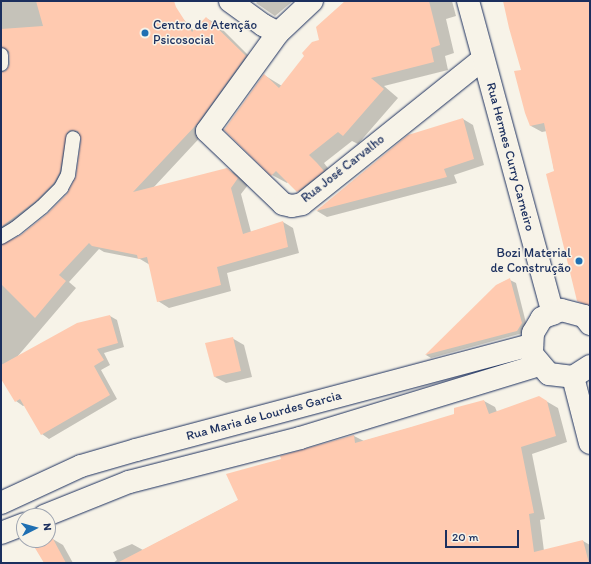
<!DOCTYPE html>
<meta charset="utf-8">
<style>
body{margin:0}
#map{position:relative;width:591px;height:564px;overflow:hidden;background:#f7f3e8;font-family:Itim,sans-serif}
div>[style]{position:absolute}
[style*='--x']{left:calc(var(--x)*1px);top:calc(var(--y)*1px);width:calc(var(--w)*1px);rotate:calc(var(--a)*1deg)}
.shadow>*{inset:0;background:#0003}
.building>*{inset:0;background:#ffcab0}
.roads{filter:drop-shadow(0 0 1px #1b2f5e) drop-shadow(0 0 1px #1b2f5e)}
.lane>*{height:14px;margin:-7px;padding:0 7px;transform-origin:7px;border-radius:7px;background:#f7f3e8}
.street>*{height:22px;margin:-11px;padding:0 11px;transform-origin:11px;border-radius:11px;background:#f7f3e8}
.dots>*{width:11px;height:11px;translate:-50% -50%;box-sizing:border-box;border:2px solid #f7f3e8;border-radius:50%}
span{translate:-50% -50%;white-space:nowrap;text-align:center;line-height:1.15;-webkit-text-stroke:3px #f7f3e8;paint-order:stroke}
.poi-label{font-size:13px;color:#1b2f5e}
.left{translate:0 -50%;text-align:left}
.right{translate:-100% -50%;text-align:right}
.street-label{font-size:13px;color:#1b2f5e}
.frame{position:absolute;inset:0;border:2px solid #1b2f5e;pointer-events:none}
.north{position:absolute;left:16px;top:508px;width:40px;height:40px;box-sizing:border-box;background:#f7f3e8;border:1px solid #9fa5b1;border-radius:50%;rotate:84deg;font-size:11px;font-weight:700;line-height:16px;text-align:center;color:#1b2f5e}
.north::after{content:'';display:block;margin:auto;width:14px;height:18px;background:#1f6fb2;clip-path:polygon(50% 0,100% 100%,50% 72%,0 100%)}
.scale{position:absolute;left:445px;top:530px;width:74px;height:18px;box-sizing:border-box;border:2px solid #1b2f5e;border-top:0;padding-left:5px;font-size:12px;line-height:14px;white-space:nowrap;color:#1b2f5e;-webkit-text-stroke:3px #f7f3e8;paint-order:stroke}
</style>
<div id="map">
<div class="shadow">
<div style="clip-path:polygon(evenodd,1px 1px,167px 1px,194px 31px,206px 18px,217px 24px,256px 63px,207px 130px,153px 188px,227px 169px,238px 175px,248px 185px,241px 194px,251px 232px,283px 222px,293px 228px,299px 253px,227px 273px,231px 291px,169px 308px,158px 301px,150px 265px,140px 259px,104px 252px,99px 249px,69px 282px,76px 288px,17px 357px,110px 316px,117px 320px,124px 347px,104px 353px,110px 365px,101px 370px,117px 399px,49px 439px,42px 434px,25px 405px,23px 406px,16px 401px,1px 375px,1px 1px,8px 53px,10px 54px,9px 68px,4px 72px,4px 57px,8px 53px,1px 1px,80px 136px,82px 139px,77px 177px,68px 194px,49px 214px,22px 236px,4px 245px,4px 239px,70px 179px,75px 143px,80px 136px)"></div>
<div style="clip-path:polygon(258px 1px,293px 1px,275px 16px,256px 3px)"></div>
<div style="clip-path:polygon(346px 1px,452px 1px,456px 16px,446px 19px,454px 53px,445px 56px,448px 70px,384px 86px,398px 98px,358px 144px,352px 141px,324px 163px,331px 172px,313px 200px,298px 191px,288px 182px,287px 183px,272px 175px,264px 75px,282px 86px,320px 41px)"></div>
<div style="clip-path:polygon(504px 1px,590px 1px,590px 307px,578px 301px,547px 131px,542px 132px,531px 126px,523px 71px)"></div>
<div style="clip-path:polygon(463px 119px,473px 125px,484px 165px,454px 175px,457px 183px,327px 217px,317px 211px,409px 136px)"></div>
<div style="clip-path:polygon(510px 280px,516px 283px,527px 327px,523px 333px,431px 358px,426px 355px,497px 286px)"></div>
<div style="clip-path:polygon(232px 338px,244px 345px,252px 377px,226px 383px,215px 377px)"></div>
<div style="clip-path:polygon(539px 397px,558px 408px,567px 442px,532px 454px,545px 519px,540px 520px,544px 551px,583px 541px,590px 545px,590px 563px,113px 563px,117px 560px,113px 552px,132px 544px,143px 550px,239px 500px,282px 460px,354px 436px,364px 441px,455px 415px,484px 401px,495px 407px,497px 412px)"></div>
<div style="clip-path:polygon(51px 538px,63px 545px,73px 563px,45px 563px,33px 544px)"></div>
</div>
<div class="building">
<div style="clip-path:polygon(36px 1px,174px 1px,176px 7px,192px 32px,206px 17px,246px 56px,197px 124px,133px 192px,227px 168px,238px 178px,231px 188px,243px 234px,283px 221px,288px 247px,217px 267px,221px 285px,157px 302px,147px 257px,138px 259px,137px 255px,92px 246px,89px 243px,59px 275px,66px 281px,35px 318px,1px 284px,1px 245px,21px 235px,47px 214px,67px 194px,76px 176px,81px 139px,78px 131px,70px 130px,67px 133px,60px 172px,54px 183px,36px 201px,1px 227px,1px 72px,6px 71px,10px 64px,9px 51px,1px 47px,1px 29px,43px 26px)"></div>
<div style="clip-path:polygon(345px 1px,429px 1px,440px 45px,431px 48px,434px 62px,371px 78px,384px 89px,343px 136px,338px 132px,309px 155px,317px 163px,315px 164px,317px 163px,324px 171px,297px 192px,276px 171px,271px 176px,224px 130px,264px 74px,279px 88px,304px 56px,302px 53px,312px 42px,319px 40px,316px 27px)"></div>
<div style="clip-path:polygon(503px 1px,590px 1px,590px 306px,577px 301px,546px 174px,554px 171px,544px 123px,530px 126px,525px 113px,514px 71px,521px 70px,509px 28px)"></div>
<div style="clip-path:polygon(463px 118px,474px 159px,444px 169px,447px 177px,316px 211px,408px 135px)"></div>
<div style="clip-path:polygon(510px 278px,522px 323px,517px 331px,425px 355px,496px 285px)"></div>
<div style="clip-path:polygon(110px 315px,118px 343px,97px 349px,104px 360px,94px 366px,110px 395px,41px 435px,20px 399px,15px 402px,1px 379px,1px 365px,77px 323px)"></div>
<div style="clip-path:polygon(233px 337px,241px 371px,214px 377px,205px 343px)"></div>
<div style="clip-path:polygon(539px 396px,547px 401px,556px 436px,521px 447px,534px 513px,529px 514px,534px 552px,583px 540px,589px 563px,117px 563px,238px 500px,226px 474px,281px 459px,280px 456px,354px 435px,355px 443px,411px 427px,454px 414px,454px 408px,484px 400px,489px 414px)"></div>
<div style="clip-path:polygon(52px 537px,66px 563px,44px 563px,32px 543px,48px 540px)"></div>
</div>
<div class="roads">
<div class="lane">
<div style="--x:1;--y:55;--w:9;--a:90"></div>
<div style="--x:1;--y:237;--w:17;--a:-31"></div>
<div style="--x:16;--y:228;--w:33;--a:-39"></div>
<div style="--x:42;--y:207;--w:27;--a:-45"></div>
<div style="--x:61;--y:188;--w:15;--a:-62"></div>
<div style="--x:68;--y:175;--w:37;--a:-82"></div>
</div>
<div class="street">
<div style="--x:230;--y:1;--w:41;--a:36"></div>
<div style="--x:263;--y:25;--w:17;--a:28"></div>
<div style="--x:312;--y:1;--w:47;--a:136.7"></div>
<div style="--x:278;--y:33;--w:121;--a:125.9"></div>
<div style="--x:207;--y:131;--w:105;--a:43.8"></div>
<div style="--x:283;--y:204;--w:9;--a:13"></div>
<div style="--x:292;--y:206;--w:10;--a:-11"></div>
<div style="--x:302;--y:204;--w:232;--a:-38.7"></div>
<div style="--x:468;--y:1;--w:324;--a:74.8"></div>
<div style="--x:590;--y:324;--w:10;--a:-127"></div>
<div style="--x:584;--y:316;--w:24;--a:-165"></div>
<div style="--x:561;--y:310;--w:21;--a:157"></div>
<div style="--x:542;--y:318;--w:17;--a:121"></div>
<div style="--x:533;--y:333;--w:21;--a:93"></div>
<div style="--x:532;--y:354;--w:26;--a:50"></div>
<div style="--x:549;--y:374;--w:24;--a:7"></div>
<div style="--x:573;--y:377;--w:20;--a:-33"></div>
<div style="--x:573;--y:377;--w:68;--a:75.6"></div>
<div style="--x:1;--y:503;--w:88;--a:-24.8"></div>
<div style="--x:81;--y:466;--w:57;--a:-16.2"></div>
<div style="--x:136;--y:450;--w:410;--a:-14.9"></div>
<div style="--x:44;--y:516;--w:92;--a:-21.8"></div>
<div style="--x:129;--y:482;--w:177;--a:-14.4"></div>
<div style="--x:300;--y:438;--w:250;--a:-17"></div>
<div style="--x:1;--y:533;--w:25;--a:-21"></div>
</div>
</div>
<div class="dots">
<div style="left:145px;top:33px;background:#1f6fb2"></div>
<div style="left:579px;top:261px;background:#1f6fb2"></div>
</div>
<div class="poi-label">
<span class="left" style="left:153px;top:33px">Centro de Atenção<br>Psicosocial</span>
<span class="right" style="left:571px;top:261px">Bozi Material<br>de Construção</span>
</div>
<div class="street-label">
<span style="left:510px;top:157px;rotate:75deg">Rua Hermes Curry Carneiro</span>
<span style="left:343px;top:169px;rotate:-38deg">Rua José Carvalho</span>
<span style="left:264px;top:416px;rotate:-15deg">Rua Maria de Lourdes Garcia</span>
</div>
<div class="frame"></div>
<div class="north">N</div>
<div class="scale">20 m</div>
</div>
